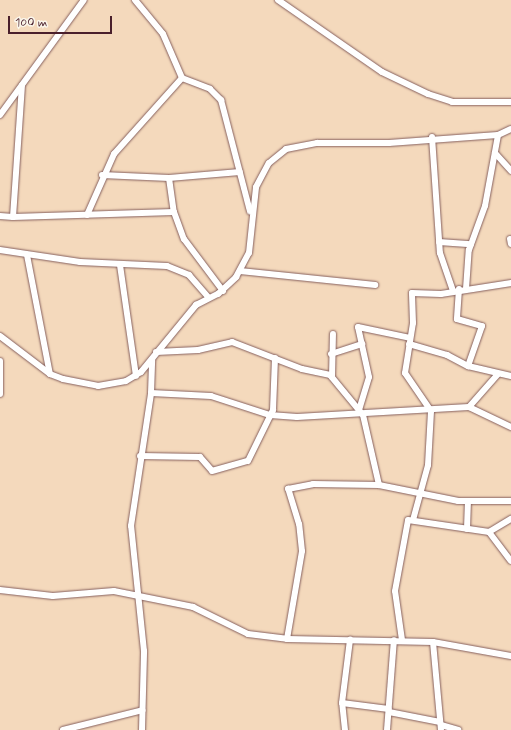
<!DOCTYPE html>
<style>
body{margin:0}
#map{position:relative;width:511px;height:730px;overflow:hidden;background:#f4d9bc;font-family:Mynerve,sans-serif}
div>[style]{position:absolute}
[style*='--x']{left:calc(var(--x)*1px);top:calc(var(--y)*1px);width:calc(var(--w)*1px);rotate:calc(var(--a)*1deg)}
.roads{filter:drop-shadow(0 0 1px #86605e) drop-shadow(0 0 1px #86605e)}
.minor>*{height:6px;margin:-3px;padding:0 3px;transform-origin:3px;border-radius:3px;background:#fff}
span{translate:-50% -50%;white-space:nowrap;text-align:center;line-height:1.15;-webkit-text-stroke:3px #fbf7ec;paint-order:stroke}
.scale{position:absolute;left:8px;top:16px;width:104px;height:18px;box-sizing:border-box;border:2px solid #4a1f2b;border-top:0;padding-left:5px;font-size:12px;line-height:14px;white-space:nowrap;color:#4a1f2b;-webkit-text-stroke:3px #fbf7ec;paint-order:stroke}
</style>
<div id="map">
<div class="roads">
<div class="minor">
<div style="--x:135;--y:0;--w:44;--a:50.5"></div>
<div style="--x:163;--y:34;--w:48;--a:66.6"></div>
<div style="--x:182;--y:78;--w:30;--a:21"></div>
<div style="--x:210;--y:89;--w:16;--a:45"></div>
<div style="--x:221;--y:100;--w:115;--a:75.4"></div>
<div style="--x:278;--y:0;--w:126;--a:34.7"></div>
<div style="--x:382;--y:72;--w:51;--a:25.6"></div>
<div style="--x:428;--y:94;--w:25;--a:18"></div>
<div style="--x:452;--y:102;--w:59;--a:0"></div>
<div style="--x:0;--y:115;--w:142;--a:-53.9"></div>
<div style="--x:432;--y:137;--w:116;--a:86.1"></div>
<div style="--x:440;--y:253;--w:40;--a:71.1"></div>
<div style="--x:495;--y:153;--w:24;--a:48"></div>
<div style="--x:102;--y:175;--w:67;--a:2.6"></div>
<div style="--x:169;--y:178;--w:71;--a:-4.8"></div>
<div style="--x:169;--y:178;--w:34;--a:82"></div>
<div style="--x:174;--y:212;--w:29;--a:70"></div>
<div style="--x:184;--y:239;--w:65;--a:53.1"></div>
<div style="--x:87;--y:215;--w:67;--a:-66.1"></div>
<div style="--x:114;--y:154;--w:102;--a:-48.2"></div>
<div style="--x:0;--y:216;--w:13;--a:4"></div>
<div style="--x:13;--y:217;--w:132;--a:-86.1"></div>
<div style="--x:13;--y:217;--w:161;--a:-1.8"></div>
<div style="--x:510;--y:239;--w:5;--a:79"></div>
<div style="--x:439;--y:242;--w:32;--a:4"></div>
<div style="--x:0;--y:250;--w:81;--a:8.5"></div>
<div style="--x:80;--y:262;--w:87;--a:2.6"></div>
<div style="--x:167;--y:266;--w:24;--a:22"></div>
<div style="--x:189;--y:275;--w:30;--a:49"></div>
<div style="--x:27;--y:255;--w:121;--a:79.1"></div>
<div style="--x:120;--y:265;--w:112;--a:81.8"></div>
<div style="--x:240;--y:271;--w:136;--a:5.9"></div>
<div style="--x:459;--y:289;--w:30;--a:94"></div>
<div style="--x:457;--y:319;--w:26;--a:16"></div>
<div style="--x:482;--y:326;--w:42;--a:109.3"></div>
<div style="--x:466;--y:289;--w:39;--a:-86"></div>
<div style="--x:469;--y:250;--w:47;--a:-70"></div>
<div style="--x:485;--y:206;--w:72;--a:-79.6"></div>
<div style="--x:0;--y:336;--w:63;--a:37.2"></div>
<div style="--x:50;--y:374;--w:14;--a:21"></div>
<div style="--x:63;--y:379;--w:36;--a:11"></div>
<div style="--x:98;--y:386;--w:28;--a:-10"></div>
<div style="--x:126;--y:381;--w:17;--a:-31"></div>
<div style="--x:141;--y:372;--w:87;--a:-50.6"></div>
<div style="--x:196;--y:305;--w:25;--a:-27"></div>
<div style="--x:218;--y:294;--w:25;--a:-43"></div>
<div style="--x:236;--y:277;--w:27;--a:-62"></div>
<div style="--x:249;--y:253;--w:66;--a:-83.9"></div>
<div style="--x:256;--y:187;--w:27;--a:-62"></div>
<div style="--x:269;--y:163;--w:22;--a:-39"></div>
<div style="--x:286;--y:149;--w:32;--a:-11"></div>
<div style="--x:317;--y:143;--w:72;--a:0"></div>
<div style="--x:389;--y:143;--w:109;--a:-4.2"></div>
<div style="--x:498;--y:135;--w:14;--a:-25"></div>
<div style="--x:409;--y:344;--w:40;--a:16"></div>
<div style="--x:447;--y:355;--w:24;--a:28"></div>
<div style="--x:468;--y:366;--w:44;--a:13.1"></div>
<div style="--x:156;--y:352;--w:42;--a:-2.7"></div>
<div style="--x:198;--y:350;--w:35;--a:-13"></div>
<div style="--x:232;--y:342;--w:75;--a:21.1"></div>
<div style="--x:302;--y:369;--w:29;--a:12"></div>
<div style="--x:330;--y:375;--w:52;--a:50.5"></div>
<div style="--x:363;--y:415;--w:72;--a:77.1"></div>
<div style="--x:331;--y:354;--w:33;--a:-18"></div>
<div style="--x:0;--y:361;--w:33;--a:90"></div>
<div style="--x:332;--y:377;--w:43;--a:-88.7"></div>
<div style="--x:151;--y:393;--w:60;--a:2.9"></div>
<div style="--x:211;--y:396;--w:62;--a:17.9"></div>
<div style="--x:270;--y:415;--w:27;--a:4"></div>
<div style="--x:297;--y:417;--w:172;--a:-3.3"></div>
<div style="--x:469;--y:407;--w:47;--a:25.5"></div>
<div style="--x:469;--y:407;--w:44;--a:-48.7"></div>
<div style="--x:359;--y:410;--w:34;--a:-73"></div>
<div style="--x:369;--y:377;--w:51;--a:-102.4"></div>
<div style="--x:358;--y:327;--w:53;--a:11.9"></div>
<div style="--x:431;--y:411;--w:46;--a:-124.4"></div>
<div style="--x:405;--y:373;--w:51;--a:-80.9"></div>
<div style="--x:413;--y:323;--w:30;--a:-92"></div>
<div style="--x:412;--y:293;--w:29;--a:2"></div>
<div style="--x:441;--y:294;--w:71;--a:-8.9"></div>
<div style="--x:140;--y:456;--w:60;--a:1"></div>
<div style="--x:200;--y:457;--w:18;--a:49"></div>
<div style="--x:212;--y:471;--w:37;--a:-16"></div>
<div style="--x:248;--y:461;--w:57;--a:-63.9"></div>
<div style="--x:273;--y:410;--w:52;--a:-87.8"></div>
<div style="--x:413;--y:520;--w:57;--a:-74.7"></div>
<div style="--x:428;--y:465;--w:54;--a:-86.8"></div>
<div style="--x:467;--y:529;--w:28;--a:-88"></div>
<div style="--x:489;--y:532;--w:36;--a:53"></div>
<div style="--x:0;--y:590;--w:53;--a:6.5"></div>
<div style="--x:53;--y:596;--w:61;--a:-4.7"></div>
<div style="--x:114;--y:591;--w:81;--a:11.4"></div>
<div style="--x:193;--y:607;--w:61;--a:26.1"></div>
<div style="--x:248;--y:634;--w:39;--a:7"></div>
<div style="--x:287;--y:639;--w:146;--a:1.2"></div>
<div style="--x:433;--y:642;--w:79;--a:10.2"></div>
<div style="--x:287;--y:639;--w:89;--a:-80.3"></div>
<div style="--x:302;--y:551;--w:27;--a:-96"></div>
<div style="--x:299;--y:524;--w:37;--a:-107"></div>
<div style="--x:288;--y:489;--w:25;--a:-11"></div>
<div style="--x:313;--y:484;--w:66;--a:0.9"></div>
<div style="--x:379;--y:485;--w:81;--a:11.4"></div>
<div style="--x:458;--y:501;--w:53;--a:0"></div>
<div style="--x:402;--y:640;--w:49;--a:-98.1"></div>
<div style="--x:395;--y:591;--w:72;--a:-79.6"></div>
<div style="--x:408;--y:520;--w:82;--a:8.4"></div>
<div style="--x:489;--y:532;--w:26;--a:-31"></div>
<div style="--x:433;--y:642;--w:88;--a:84.8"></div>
<div style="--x:342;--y:703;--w:47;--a:7.3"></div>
<div style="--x:389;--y:712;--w:52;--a:11.1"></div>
<div style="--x:441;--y:725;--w:18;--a:16"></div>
<div style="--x:63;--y:730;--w:82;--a:-14"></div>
<div style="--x:142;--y:730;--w:79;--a:-88.5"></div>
<div style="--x:144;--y:651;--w:126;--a:-95.9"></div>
<div style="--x:131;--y:526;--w:134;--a:-81.4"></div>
<div style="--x:151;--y:393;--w:34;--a:-88"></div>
<div style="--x:345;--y:730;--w:27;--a:-96"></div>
<div style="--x:342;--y:703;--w:64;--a:-82.8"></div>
<div style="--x:387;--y:730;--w:90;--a:-85.6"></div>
</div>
</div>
<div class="scale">100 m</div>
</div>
